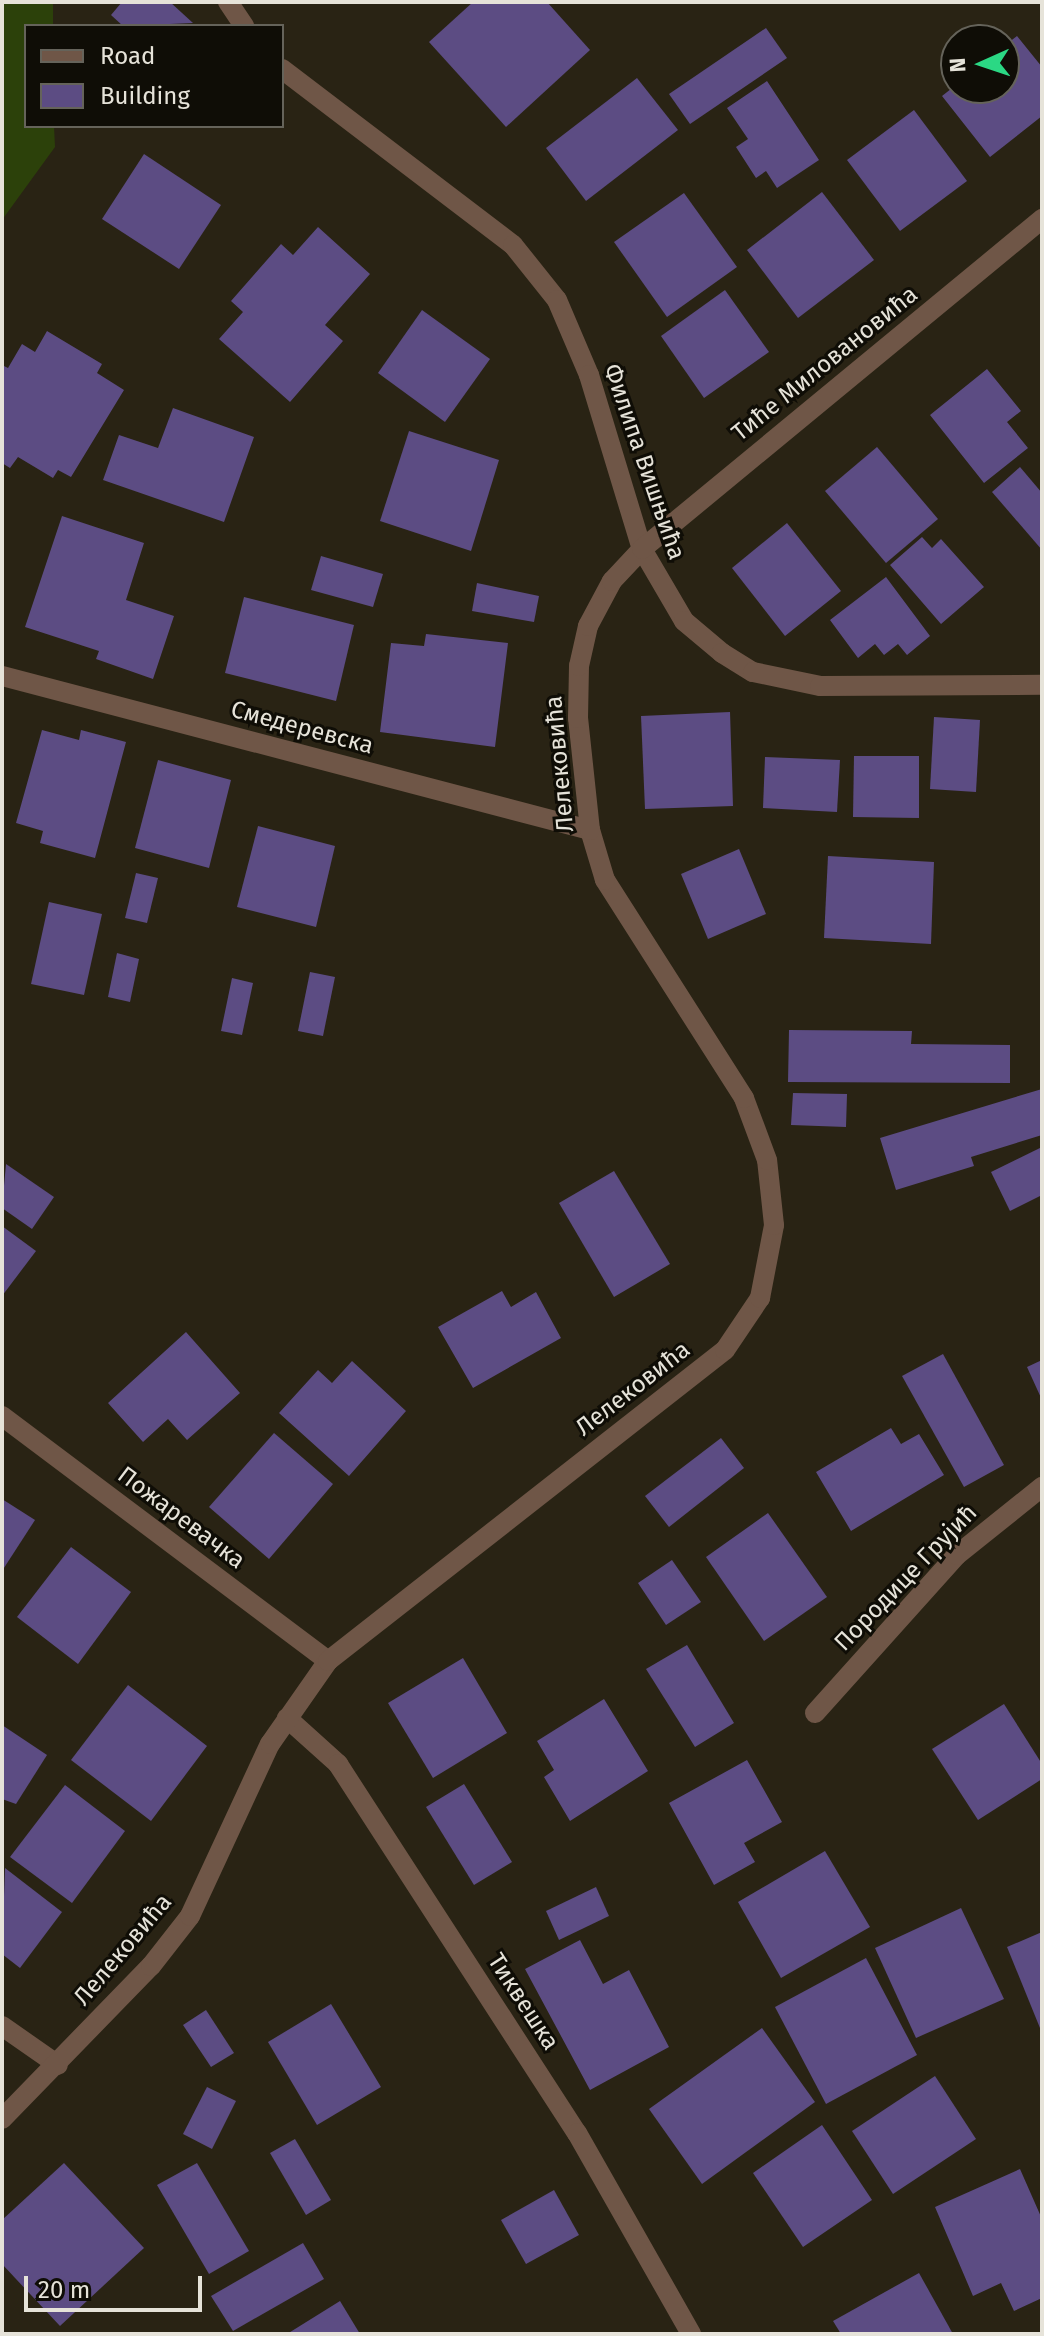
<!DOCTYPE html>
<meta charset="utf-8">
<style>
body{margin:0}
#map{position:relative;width:1044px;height:2336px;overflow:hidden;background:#292314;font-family:"Fira Sans",sans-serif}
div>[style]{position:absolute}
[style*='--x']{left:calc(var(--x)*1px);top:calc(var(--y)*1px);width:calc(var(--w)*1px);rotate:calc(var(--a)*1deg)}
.green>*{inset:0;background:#2c410a}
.building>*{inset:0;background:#5c4c83}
.minor>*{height:20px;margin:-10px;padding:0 10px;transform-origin:10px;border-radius:10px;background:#6f5647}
span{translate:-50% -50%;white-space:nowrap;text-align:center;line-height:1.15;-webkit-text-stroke:6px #0f0d06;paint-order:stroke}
.street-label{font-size:24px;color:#e6e3d9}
.frame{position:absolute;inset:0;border:4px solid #e6e3d9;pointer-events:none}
.legend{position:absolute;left:24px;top:24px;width:260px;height:104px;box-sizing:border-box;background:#0f0d06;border:2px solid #65635a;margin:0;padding:10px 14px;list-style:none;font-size:24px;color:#e6e3d9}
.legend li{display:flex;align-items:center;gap:16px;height:40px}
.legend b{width:40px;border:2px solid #65635a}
.north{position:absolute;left:940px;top:24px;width:80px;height:80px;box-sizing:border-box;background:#0f0d06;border:2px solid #65635a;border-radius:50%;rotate:267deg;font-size:22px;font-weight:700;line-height:32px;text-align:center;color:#e6e3d9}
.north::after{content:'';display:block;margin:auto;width:28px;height:36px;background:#2bd884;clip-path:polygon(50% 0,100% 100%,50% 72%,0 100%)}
.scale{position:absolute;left:24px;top:2276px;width:178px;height:36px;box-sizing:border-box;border:4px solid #e6e3d9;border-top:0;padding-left:10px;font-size:24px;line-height:28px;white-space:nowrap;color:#e6e3d9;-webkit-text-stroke:6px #0f0d06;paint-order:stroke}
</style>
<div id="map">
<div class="green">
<div style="clip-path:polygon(2px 2px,53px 2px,53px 26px,26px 26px,26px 126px,54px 126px,55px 147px,2px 220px)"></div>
</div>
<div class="building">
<div style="clip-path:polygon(122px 2px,170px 2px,193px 23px,123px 26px,111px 15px)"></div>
<div style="clip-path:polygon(473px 2px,547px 2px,590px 50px,506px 127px,429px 42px)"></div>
<div style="clip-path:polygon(766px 28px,787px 58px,690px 124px,669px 94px)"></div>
<div style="clip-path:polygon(1017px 36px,1042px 67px,1042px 116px,990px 157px,942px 96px,956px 85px,1004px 88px,1004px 46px)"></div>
<div style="clip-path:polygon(637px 78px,678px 130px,586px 201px,546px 148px)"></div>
<div style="clip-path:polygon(767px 81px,819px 160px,777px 188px,766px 171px,756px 178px,736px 147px,748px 139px,727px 108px)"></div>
<div style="clip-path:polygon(914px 110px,967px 181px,900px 231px,847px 160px)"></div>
<div style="clip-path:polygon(144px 154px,221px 205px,179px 269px,102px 219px)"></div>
<div style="clip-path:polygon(822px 192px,874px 260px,798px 318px,747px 250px)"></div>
<div style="clip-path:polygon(684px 193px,737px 267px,667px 317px,614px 242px)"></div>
<div style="clip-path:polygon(318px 227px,370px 274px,325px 325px,343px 341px,290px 402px,219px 339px,243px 312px,231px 301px,281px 244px,293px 255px)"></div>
<div style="clip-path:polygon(725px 290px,769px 352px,704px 398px,661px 336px)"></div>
<div style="clip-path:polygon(422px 310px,490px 359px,445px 422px,378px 373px)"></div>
<div style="clip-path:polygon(47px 331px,102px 364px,97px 373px,124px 390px,71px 477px,58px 470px,53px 478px,18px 457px,10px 468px,2px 463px,2px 365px,8px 368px,22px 344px,35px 352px)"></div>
<div style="clip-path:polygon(987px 369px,1021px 411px,1007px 422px,1028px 448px,984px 483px,930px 415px)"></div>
<div style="clip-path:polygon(173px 408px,254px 437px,224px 522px,103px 480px,119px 435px,158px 448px)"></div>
<div style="clip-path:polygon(409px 431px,499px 460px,471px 551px,380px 521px)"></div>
<div style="clip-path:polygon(877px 447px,938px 519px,886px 563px,825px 491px)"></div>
<div style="clip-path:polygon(1020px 467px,1042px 493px,1042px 550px,992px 492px)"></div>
<div style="clip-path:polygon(62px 516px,144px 543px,126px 600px,174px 616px,153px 679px,96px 659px,99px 651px,25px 627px)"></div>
<div style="clip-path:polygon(787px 523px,841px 591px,785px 636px,732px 568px)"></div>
<div style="clip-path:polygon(922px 537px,932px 548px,941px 539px,984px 587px,941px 624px,890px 565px)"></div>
<div style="clip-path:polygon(321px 556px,383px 574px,373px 607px,311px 590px)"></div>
<div style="clip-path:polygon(886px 577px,930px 636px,907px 655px,898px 644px,884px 655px,875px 644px,858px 658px,830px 620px)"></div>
<div style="clip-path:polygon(477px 583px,539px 596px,534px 622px,472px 611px)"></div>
<div style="clip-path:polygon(244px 597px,354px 625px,336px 701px,225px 673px)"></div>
<div style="clip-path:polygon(426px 634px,508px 643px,495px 747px,380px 732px,391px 643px,424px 646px)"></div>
<div style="clip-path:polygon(730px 712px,733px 806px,645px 809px,641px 716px)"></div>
<div style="clip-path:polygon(934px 717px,980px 720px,976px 792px,930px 789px)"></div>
<div style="clip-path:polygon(42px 730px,79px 740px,81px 730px,126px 742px,95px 858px,40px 843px,43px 831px,16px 823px)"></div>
<div style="clip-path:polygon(854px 756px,919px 756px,919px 818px,853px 817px)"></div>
<div style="clip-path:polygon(765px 757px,840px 760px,837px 812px,763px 808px)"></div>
<div style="clip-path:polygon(158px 760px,231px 780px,209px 868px,135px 848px)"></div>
<div style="clip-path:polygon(258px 826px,335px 846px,316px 927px,237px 907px)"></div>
<div style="clip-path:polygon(739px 849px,766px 914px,708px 939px,681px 874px)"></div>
<div style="clip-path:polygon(828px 856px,934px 862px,931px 944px,824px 938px)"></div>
<div style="clip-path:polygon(136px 873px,158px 878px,147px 923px,125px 918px)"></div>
<div style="clip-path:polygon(49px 902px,102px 914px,84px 995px,31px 984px)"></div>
<div style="clip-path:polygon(117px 953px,139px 959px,130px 1002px,108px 997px)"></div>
<div style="clip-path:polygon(310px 972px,335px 977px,323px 1036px,298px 1031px)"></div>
<div style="clip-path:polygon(232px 978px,253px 983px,242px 1035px,221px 1031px)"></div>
<div style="clip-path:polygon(789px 1030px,912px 1031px,911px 1044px,1010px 1045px,1010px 1083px,788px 1082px)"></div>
<div style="clip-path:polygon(1042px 1089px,1042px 1135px,971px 1157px,974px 1166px,896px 1190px,880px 1138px)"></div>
<div style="clip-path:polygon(793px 1093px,847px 1094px,846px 1127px,791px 1125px)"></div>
<div style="clip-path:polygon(1042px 1147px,1042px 1195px,1010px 1211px,991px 1172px)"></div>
<div style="clip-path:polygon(6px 1164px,54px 1197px,32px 1229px,2px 1208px)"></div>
<div style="clip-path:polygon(614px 1171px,670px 1264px,614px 1297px,559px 1203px)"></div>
<div style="clip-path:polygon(2px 1226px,36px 1251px,2px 1296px)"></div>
<div style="clip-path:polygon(502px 1291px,511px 1307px,536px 1292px,561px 1338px,473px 1388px,438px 1327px)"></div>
<div style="clip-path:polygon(186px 1332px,240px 1393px,187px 1440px,168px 1419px,143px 1442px,108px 1403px)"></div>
<div style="clip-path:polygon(943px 1354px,1004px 1465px,964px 1487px,902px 1376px)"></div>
<div style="clip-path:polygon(1042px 1360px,1042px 1400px,1027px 1367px)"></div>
<div style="clip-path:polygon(352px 1361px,406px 1411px,349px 1476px,279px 1413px,318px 1370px,332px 1383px)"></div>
<div style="clip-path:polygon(891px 1428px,901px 1444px,919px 1434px,944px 1475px,851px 1531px,816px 1472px)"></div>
<div style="clip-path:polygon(274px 1433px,333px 1484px,269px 1559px,209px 1507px)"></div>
<div style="clip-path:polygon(721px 1438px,744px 1468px,669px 1527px,645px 1496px)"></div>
<div style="clip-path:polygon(2px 1499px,35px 1520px,2px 1571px)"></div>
<div style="clip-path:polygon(768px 1513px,827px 1597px,764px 1641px,706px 1557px)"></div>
<div style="clip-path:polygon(71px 1547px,131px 1592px,78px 1664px,17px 1617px)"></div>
<div style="clip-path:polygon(672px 1560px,701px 1602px,666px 1625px,638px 1583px)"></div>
<div style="clip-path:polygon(687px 1645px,734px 1723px,695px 1747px,646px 1669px)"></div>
<div style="clip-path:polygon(463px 1658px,507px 1733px,433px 1778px,388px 1703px)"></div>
<div style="clip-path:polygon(128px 1685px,207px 1746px,151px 1821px,71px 1760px)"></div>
<div style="clip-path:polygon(604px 1699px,648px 1771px,570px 1821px,544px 1777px,554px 1770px,537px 1741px)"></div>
<div style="clip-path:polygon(1004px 1704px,1042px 1764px,1042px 1779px,978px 1820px,932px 1749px)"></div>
<div style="clip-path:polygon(2px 1725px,47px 1755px,16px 1804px,2px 1799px)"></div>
<div style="clip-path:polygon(747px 1760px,782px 1822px,744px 1843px,755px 1862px,714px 1885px,669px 1803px)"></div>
<div style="clip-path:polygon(464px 1784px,512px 1862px,474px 1885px,426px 1807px)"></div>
<div style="clip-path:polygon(65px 1785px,125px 1831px,72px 1903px,10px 1857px)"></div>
<div style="clip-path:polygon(825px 1851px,870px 1927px,781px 1978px,738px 1902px)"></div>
<div style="clip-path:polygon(5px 1868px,62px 1912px,20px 1968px,2px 1954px)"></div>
<div style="clip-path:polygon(596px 1887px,609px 1916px,559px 1940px,546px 1911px)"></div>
<div style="clip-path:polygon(961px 1908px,1004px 1999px,916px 2038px,875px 1948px)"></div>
<div style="clip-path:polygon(1042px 1932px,1042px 2033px,1007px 1947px)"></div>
<div style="clip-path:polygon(580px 1940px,603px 1984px,629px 1970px,669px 2047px,590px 2090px,525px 1969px)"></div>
<div style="clip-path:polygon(866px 1958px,917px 2055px,826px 2104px,775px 2007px)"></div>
<div style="clip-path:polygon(331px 2004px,381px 2087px,317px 2125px,268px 2042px)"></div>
<div style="clip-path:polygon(206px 2010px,234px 2053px,211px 2067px,183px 2025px)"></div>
<div style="clip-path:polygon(762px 2028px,815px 2102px,702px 2184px,649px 2109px)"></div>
<div style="clip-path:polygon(935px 2076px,976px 2139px,893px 2194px,852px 2131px)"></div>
<div style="clip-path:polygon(207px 2087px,236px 2101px,212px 2149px,183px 2134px)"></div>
<div style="clip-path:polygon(822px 2125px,872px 2200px,803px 2247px,753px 2173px)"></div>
<div style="clip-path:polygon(295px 2139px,331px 2200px,306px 2215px,270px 2153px)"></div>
<div style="clip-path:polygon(64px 2163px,144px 2248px,60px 2326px,2px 2264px,2px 2220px)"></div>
<div style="clip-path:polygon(197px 2163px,249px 2251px,209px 2274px,157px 2185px)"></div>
<div style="clip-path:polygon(1020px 2169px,1042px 2219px,1042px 2298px,1014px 2311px,1001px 2283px,973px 2296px,935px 2207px)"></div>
<div style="clip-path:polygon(554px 2190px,579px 2235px,526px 2264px,501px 2220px)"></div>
<div style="clip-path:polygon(303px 2243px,324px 2279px,233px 2331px,211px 2296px)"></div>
<div style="clip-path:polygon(919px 2273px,953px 2334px,841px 2334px,833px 2321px)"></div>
<div style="clip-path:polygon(340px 2301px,360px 2334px,287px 2334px)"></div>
</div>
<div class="minor">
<div style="--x:228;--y:2;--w:29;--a:56"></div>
<div style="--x:282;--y:69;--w:290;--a:37.3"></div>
<div style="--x:513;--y:245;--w:70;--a:51.3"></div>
<div style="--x:557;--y:300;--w:82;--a:66.9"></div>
<div style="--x:589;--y:375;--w:182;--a:73.1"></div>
<div style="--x:642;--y:549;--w:83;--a:59.7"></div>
<div style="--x:684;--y:621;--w:50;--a:40.1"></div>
<div style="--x:722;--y:653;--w:36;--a:32"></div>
<div style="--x:753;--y:672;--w:68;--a:11.8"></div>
<div style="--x:820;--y:686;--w:222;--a:-0.3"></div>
<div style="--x:2;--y:676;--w:608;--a:14.68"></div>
<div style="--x:2;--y:1416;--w:408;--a:36.9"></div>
<div style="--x:815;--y:1713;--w:212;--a:-48.1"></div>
<div style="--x:957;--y:1555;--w:109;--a:-38.7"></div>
<div style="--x:287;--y:1718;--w:69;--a:42"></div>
<div style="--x:338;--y:1764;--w:440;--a:57.1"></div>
<div style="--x:577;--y:2133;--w:231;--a:60.4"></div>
<div style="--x:2;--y:2026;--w:68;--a:34.9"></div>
<div style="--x:2;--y:2119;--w:214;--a:-45.8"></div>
<div style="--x:151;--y:1966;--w:63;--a:-52"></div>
<div style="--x:190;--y:1916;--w:190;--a:-65.1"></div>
<div style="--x:270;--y:1744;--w:101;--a:-55.1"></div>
<div style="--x:328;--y:1661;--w:504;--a:-38.07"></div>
<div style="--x:725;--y:1350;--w:63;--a:-56.1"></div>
<div style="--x:760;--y:1298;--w:74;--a:-79.1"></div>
<div style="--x:774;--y:1225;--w:65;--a:-96.1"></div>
<div style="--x:767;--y:1160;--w:66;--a:-110.4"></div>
<div style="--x:744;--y:1098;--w:259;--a:-122.5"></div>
<div style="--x:605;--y:880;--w:52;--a:-106.7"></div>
<div style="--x:590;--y:830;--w:113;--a:-96.1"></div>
<div style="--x:578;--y:718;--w:52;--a:-88.9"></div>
<div style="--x:579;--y:666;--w:41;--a:-77.3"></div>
<div style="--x:588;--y:626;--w:51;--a:-61.9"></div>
<div style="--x:612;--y:581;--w:44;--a:-46.8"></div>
<div style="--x:642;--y:549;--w:519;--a:-39.52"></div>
</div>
<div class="street-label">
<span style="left:825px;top:364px;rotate:-39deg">Тиће Миловановића</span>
<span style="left:644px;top:462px;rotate:71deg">Филипа Вишњића</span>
<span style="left:302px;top:728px;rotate:15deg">Смедеревска</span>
<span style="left:560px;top:764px;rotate:-95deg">Лелековића</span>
<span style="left:633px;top:1389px;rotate:-38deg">Лелековића</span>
<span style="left:181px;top:1518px;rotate:37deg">Пожаревачка</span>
<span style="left:906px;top:1578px;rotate:-46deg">Породице Грујић</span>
<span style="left:123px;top:1950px;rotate:-50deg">Лелековића</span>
<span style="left:523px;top:2002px;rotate:57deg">Тиквешка</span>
</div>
<div class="frame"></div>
<ul class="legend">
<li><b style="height:10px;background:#6f5647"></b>Road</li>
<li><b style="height:22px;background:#5c4c83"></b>Building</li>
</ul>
<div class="north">N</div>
<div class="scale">20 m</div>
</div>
